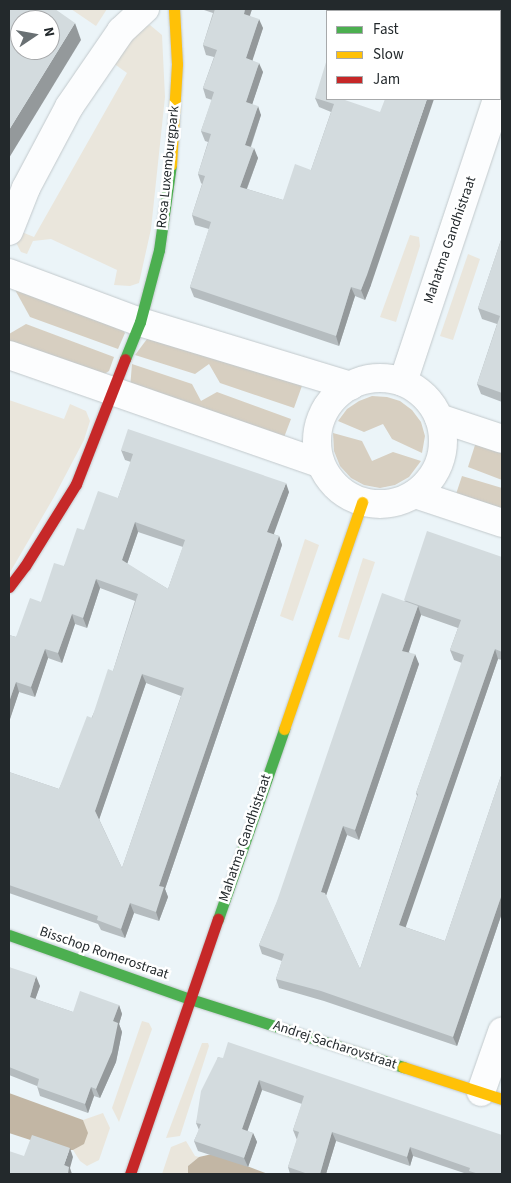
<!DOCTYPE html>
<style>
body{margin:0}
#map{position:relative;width:511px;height:1183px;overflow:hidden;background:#ebf4f8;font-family:"Source Sans 3",sans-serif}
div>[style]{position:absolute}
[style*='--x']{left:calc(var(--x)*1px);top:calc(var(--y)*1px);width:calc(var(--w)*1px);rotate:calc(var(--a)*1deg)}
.green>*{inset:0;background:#eae6dc}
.forest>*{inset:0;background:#d7cfc1}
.water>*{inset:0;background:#c2b6a4}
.roads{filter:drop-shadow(0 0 1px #c2c9cc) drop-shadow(0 0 1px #c2c9cc)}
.street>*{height:28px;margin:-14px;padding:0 14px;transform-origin:14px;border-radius:14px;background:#fcfdfe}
.street>.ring{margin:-14px;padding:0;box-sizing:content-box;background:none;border:28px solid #fcfdfe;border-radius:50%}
.fast>*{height:11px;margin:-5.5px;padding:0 5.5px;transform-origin:5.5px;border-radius:5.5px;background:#4caf50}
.slow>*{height:11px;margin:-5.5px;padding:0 5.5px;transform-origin:5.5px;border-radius:5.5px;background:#ffc107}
.jam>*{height:11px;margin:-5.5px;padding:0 5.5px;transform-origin:5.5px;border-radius:5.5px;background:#c62828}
.wall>*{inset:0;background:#b5bcbf}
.shaded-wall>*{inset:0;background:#94999b}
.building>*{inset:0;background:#d3dbde}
span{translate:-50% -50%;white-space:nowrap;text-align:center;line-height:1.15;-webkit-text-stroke:5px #fff;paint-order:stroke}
.street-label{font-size:14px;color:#23292c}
.frame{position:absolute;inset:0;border:10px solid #23292c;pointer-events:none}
.legend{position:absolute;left:326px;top:10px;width:175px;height:90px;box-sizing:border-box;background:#fff;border:1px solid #a7a9ab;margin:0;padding:6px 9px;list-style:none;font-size:15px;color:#23292c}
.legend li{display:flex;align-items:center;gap:10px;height:25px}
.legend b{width:25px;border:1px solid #a7a9ab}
.north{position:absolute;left:10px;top:10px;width:50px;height:50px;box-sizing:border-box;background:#fff;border:1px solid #a7a9ab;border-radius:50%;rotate:78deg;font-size:14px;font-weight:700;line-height:20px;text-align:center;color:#23292c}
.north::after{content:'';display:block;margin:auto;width:18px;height:22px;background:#697073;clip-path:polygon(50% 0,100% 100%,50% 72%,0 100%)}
</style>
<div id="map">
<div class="green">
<div style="clip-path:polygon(71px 9px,107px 9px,96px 26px)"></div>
<div style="clip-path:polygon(150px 25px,162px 35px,165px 97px,151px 229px,139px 283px,130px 286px,114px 285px,117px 270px,51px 239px,33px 241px,27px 254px,21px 252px,14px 239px,17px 230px,34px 237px,127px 73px,113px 63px,140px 28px)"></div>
<div style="clip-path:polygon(410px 235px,419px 237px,420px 246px,396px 322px,380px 317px)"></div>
<div style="clip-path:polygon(468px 254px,480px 259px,453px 340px,440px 336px)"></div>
<div style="clip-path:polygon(9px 400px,64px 419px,70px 404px,86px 411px,90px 421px,84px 440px,54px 497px,9px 574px)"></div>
<div style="clip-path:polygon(305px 539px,319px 545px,293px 621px,280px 616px)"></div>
<div style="clip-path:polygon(363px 558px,375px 562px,349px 640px,338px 637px)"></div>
<div style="clip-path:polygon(142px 1021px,149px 1023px,152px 1029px,119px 1122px,112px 1108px)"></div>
<div style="clip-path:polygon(202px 1043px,208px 1043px,209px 1046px,180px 1136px,166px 1138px)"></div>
<div style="clip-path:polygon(103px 1113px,110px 1128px,99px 1160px,87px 1166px,80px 1161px,73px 1150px,83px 1144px,87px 1133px,83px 1120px)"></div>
<div style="clip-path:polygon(186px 1141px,195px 1156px,199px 1157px,188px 1166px,188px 1174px,162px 1174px,171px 1147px)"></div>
</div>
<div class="forest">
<div style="clip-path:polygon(14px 288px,116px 320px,125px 333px,118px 349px,30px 317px)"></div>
<div style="clip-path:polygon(26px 324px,114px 357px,109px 371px,98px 378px,9px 345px,9px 334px)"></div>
<div style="clip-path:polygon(153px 331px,303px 383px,294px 408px,220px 383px,209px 364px,195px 374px,135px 355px)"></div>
<div style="clip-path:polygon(132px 364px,192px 384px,201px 401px,217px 392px,291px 419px,283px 440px,130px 388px)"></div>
<div style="clip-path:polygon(372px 396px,387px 397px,400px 401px,412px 410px,421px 422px,425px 436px,422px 453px,392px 439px,383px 424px,364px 432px,338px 421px,347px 409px,359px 401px)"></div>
<div style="clip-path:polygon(333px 433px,362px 441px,372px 461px,393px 452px,421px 461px,409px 477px,395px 485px,380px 488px,364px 485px,351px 478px,340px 466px,334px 451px)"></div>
<div style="clip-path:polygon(476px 442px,502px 451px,502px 480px,468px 467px)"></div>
<div style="clip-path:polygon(462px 476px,502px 488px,502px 516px,454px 500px)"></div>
</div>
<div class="water">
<div style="clip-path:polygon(9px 1093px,83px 1120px,88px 1133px,84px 1144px,73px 1150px,61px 1150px,9px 1133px)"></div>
<div style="clip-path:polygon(212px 1154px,234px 1161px,268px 1174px,188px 1174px,188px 1166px,199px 1157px)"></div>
</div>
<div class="roads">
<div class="street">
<div style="--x:9;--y:231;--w:46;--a:-68.4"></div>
<div style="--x:26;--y:188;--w:92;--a:-62"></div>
<div style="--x:69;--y:107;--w:92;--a:-55.6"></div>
<div style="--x:121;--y:31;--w:33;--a:-43"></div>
<div style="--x:9;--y:273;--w:140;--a:20.5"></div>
<div style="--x:140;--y:322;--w:220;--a:16.9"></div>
<div style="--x:9;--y:355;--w:329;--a:19.2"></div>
<div class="ring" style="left:317px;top:378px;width:98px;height:98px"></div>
<div style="--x:403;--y:382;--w:298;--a:-71.6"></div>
<div style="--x:439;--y:418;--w:66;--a:18.4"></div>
<div style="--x:415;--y:494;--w:92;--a:18.4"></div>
<div style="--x:481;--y:1092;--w:64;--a:-70.7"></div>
</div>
<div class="fast">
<div style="--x:125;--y:359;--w:40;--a:-68"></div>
<div style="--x:140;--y:322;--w:74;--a:-75.2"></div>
<div style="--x:159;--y:250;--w:86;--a:-82"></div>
<div style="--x:218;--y:919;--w:201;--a:-70.8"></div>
<div style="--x:9;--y:935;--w:192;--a:19.5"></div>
<div style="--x:190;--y:999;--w:224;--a:17.7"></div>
</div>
<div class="slow">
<div style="--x:171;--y:165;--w:101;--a:-86.6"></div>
<div style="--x:177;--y:64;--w:55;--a:-93.1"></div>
<div style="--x:284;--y:729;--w:240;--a:-71"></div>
<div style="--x:403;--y:1067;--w:104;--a:17.9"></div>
</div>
<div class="jam">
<div style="--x:9;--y:587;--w:26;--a:-53"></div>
<div style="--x:25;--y:566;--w:97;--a:-58.1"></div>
<div style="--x:76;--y:484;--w:134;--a:-68.6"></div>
<div style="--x:130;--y:1174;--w:270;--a:-71"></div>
</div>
</div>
<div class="wall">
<div style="clip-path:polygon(203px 9px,252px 9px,250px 16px,263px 28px,252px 60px,263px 72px,252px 104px,261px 115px,251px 147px,258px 158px,247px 189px,283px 200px,311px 170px,331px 112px,319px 107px,315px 98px,345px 100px,371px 285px,365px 300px,355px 296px,339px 346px,194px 297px,190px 287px,209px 229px,195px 225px,192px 215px,202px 184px,201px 183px,198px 174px,208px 142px,205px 141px,201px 131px,212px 100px,206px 98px,203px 88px,214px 57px,206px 55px,203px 45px,213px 13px,204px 10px)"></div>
<div style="clip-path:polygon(338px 9px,398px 9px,406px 11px,339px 11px)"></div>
<div style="clip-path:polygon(502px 237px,502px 402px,481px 394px,477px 384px,497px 324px,482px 319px,478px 308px)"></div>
<div style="clip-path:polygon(evenodd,121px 450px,289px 492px,273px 534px,279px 536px,282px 545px,165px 889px,168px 897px,159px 921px,134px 913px,125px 938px,101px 930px,98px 924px,9px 893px,9px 772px,59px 789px,113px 671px,135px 601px,100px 588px,87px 628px,75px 624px,62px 663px,48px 658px,35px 697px,19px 692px,9px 722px,9px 635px,16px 637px,41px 602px,64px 566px,84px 530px,118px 498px,131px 462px,125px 460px,121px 450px,138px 532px,183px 547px,168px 589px,127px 564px,138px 532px,121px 450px,146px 683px,181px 696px,122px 868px,99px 819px,146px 683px)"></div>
<div style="clip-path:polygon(evenodd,502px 557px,502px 660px,498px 659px,405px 927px,445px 941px,502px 773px,502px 913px,457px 1046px,324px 1001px,279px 988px,276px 979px,282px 961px,262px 954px,259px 945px,404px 601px,502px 557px,421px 615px,458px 628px,450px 650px,454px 660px,462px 663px,416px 793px,417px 796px,360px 969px,326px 896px,347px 835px,359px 840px,419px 664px,409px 652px,421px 615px)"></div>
<div style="clip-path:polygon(9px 967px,40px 986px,35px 999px,73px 1012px,119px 1005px,122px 1014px,119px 1024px,122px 1032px,116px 1062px,100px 1098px,94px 1096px,88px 1113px,40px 1096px,37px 1086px,9px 1075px)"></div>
<div style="clip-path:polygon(218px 1057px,502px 1174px,467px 1174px,413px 1156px,410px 1166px,336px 1141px,326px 1174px,290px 1174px,288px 1167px,297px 1140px,293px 1130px,302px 1104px,262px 1090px,247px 1131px,253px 1133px,257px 1142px,248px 1167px,198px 1151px,194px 1141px,199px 1130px,196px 1123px)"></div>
</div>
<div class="shaded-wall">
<div style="clip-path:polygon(245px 9px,252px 9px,247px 23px,244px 14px)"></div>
<div style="clip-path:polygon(458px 9px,465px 9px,464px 11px,457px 11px)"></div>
<div style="clip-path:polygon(259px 19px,263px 28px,250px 68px,246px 58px)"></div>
<div style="clip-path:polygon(75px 23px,81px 40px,9px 158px,9px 130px)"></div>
<div style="clip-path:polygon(259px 63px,263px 72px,250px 111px,246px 102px)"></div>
<div style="clip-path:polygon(427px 99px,434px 99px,371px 285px,365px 300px,361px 290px)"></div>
<div style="clip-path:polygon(258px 106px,261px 115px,248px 154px,245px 145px)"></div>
<div style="clip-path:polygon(254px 148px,258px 158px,244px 196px,240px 187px)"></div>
<div style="clip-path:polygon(351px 287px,355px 296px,339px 346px,336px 336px)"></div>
<div style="clip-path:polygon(286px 483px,289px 492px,271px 542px,267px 532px)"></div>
<div style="clip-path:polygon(135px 522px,138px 532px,125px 570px,122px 560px)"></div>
<div style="clip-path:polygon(279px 536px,282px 545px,165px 889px,168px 897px,159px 921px,156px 912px,159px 886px)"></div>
<div style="clip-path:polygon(96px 579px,100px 588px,87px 628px,83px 618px)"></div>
<div style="clip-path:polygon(418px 606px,421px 615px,406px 660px,402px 651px)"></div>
<div style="clip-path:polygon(72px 614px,75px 624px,62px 663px,58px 653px)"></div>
<div style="clip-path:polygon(45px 649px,48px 658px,35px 697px,31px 687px)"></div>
<div style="clip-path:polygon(495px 649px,498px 659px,403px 935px,399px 925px)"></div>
<div style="clip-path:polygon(415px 654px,419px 664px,359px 840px,355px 830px)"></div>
<div style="clip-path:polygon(142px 674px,146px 683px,99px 820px,95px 811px)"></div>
<div style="clip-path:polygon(16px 682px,19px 692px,9px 722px,9px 702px)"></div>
<div style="clip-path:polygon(343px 826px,347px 835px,324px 901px,321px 892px)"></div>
<div style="clip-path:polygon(502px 894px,502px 913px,457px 1046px,453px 1037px)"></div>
<div style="clip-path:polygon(130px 903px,134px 913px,125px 938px,121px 929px)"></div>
<div style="clip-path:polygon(36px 976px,40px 986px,33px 1006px,30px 997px)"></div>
<div style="clip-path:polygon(119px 1005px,122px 1014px,119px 1024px,122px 1032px,116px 1062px,100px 1098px,96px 1089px,113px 1021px)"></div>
<div style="clip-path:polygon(259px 1080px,262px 1090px,245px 1138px,242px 1129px)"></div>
<div style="clip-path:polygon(91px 1087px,94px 1096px,88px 1113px,85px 1104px)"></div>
<div style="clip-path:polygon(332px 1132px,336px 1141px,326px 1174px,320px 1174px)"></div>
<div style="clip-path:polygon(253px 1133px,257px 1142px,248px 1167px,244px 1158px)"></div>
<div style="clip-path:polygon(410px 1147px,413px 1156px,410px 1166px,407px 1157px)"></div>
<div style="clip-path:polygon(70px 1148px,73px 1157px,70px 1168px,72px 1174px,68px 1174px,64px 1165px)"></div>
</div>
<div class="building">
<div style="clip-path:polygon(evenodd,9px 9px,55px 9px,75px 23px,9px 130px,9px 9px,20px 20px,50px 20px,50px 50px,20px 50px,20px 20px)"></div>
<div style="clip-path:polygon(215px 9px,245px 9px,244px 14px,259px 19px,246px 58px,259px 63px,246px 102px,258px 106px,245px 145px,254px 148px,240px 187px,283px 200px,295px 164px,311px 170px,334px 104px,315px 98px,327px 59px,327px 99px,342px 99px,380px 112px,385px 99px,427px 99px,367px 275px,361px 290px,351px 287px,336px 336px,190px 287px,211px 222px,192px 215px,205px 176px,198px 174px,211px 134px,201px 131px,214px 92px,203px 88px,217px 50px,203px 45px)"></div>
<div style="clip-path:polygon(343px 9px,398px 9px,406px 11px,342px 11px)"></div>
<div style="clip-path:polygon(415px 9px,458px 9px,457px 11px,415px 11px)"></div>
<div style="clip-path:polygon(502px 237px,502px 393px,477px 384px,500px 316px,478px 308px)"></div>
<div style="clip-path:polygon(evenodd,128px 429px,286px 483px,267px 532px,279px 536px,159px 886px,164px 887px,156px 912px,130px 903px,121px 929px,97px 920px,98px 916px,9px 885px,9px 772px,59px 789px,87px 716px,92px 718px,108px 669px,113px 671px,138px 594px,96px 579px,83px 618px,72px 614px,58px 653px,45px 649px,31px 687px,16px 682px,9px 702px,9px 635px,16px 637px,30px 598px,41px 602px,54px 563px,64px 566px,77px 528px,84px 530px,98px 491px,118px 498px,133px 454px,121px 450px,128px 429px,135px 522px,185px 540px,168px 589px,122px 560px,135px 522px,128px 429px,142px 674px,184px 688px,122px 868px,95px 811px,142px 674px)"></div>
<div style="clip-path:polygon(427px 531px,502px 557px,502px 652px,495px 649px,399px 925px,445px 941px,502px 773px,502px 894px,453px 1037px,321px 991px,276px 979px,284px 954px,259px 945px,277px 901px,382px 593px,418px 606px,402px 651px,415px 654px,355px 830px,343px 826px,321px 892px,325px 893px,360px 969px,418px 794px,416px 793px,464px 655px,450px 650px,461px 620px,404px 600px)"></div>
<div style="clip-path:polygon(9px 967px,36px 976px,30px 997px,73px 1012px,80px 991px,119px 1005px,113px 1021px,118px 1023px,112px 1052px,96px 1089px,91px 1087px,85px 1104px,37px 1087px,39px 1079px,9px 1067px)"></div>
<div style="clip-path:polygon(228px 1042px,502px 1135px,502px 1174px,479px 1174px,469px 1171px,470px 1168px,410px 1147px,407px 1157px,332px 1132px,320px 1174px,308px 1174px,288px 1167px,299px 1132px,293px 1130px,304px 1096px,259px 1080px,242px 1129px,253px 1133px,244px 1158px,194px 1141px,201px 1124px,196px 1123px,201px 1091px,218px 1057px,223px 1058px)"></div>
<div style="clip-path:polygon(32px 1135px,70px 1148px,64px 1165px,69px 1167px,68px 1174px,9px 1174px,9px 1151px,24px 1156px)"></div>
</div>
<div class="street-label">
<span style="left:168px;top:167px;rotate:-84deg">Rosa Luxemburgpark</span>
<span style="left:450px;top:240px;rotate:-71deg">Mahatma Gandhistraat</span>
<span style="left:245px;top:838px;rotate:-71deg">Mahatma Gandhistraat</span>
<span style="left:104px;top:953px;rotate:19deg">Bisschop Romerostraat</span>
<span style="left:335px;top:1045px;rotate:18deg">Andrej Sacharovstraat</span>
</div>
<div class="frame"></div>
<ul class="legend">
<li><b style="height:6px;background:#4caf50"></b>Fast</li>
<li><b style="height:6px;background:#ffc107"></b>Slow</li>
<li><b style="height:6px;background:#c62828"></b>Jam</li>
</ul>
<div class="north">N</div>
</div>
